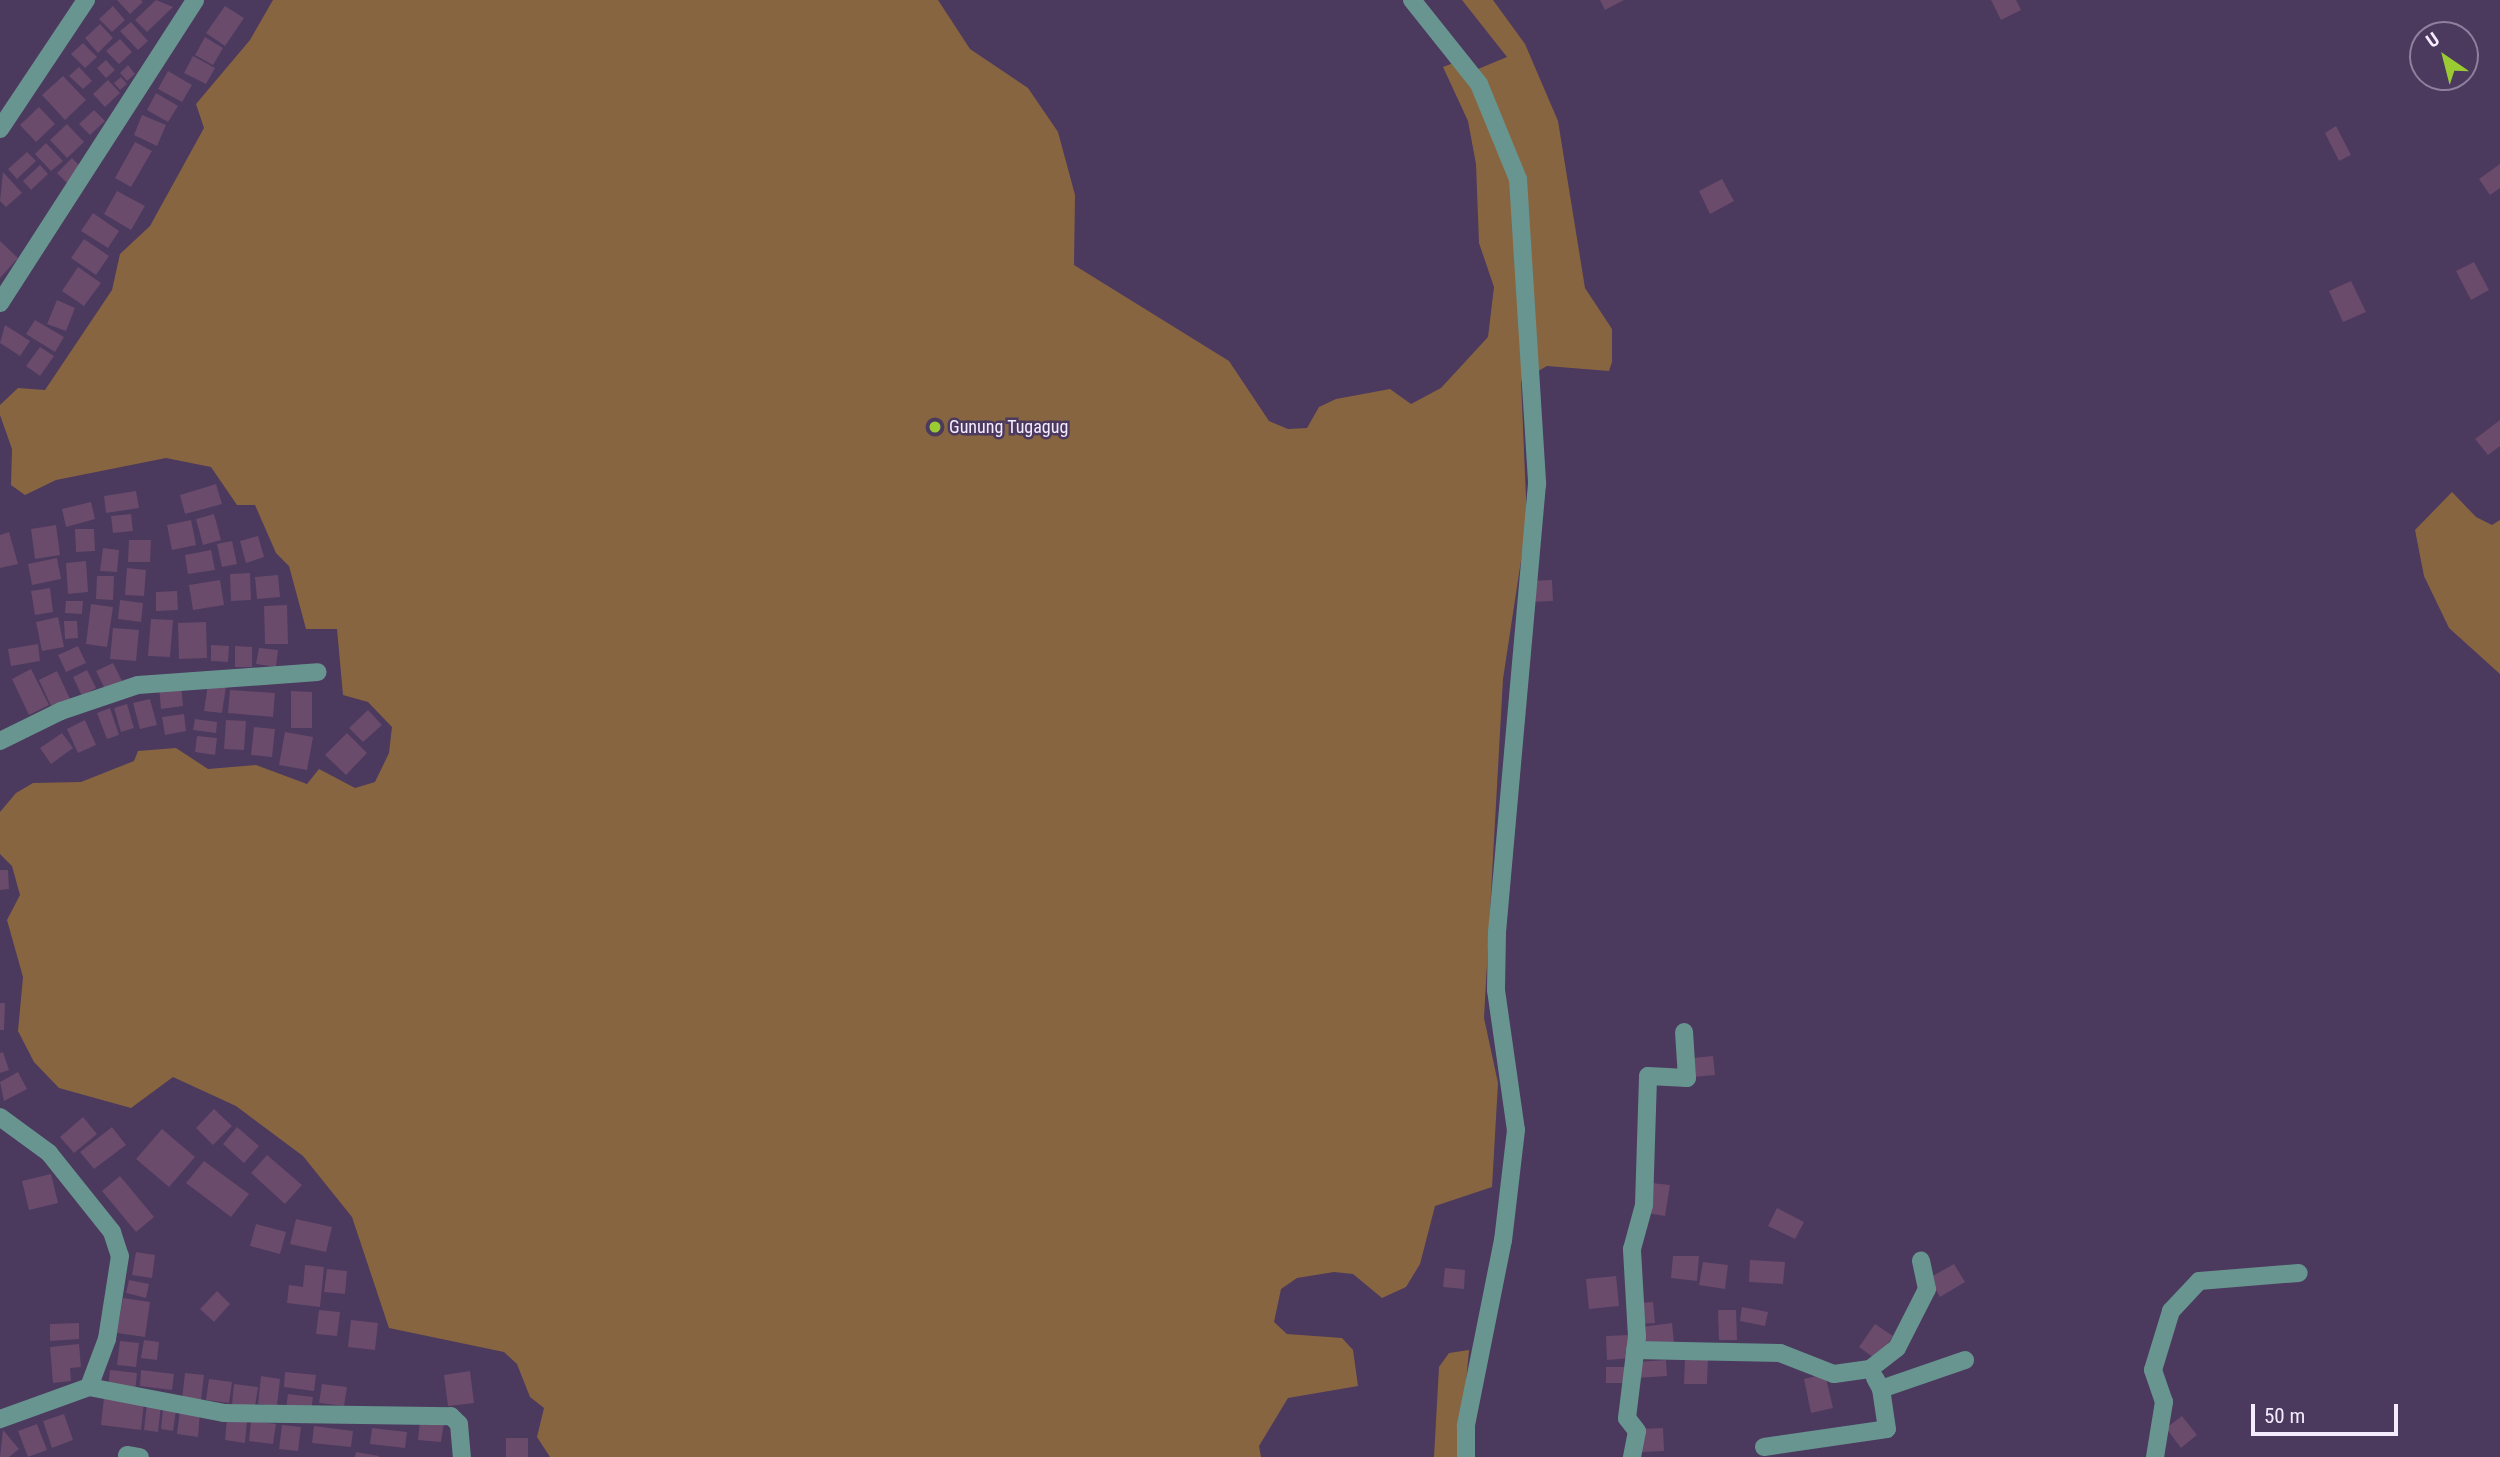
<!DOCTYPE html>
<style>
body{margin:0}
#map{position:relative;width:2500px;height:1457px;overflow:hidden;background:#4b395e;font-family:"Roboto Condensed",sans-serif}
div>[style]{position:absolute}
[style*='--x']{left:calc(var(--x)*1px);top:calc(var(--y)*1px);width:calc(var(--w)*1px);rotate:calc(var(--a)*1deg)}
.green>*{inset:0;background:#886541}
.building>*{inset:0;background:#6a4b6b}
.minor>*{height:18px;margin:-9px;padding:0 9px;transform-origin:9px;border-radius:9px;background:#689590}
.dots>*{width:19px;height:19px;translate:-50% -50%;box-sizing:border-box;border:4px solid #4b395e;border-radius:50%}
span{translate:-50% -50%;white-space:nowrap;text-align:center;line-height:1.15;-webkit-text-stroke:5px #4b395e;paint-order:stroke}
.poi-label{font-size:18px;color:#f4ecfe}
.left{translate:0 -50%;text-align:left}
.north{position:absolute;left:2409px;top:21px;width:70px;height:70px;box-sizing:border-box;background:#4b395e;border:2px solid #8f819e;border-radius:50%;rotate:325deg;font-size:19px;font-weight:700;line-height:28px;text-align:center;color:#f4ecfe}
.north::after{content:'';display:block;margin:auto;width:24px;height:32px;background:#9bcb33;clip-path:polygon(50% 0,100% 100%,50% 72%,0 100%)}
.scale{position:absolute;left:2251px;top:1404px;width:147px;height:32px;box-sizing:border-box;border:4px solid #f4ecfe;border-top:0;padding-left:9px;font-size:21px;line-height:24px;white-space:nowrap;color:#f4ecfe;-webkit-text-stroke:5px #4b395e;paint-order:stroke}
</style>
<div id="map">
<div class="green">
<div style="clip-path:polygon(273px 0,938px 0,970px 49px,1028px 88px,1058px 132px,1075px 195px,1074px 265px,1229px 361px,1269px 421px,1288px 429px,1307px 428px,1319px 407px,1336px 399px,1390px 389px,1411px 404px,1441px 388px,1488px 337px,1494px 287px,1479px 243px,1476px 164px,1468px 121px,1443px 67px,1456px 62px,1466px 74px,1507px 57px,1462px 0,1493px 0,1525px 44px,1558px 121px,1585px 288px,1612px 329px,1612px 362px,1609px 371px,1547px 366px,1521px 381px,1527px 521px,1503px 679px,1484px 1018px,1498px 1083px,1492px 1187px,1435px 1206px,1420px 1264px,1406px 1287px,1382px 1298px,1353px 1274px,1334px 1272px,1297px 1278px,1281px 1289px,1274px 1322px,1287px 1334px,1342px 1338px,1353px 1350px,1358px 1386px,1288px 1398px,1259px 1446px,1261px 1457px,550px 1457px,537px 1437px,544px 1408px,530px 1397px,517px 1364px,504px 1352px,389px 1328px,352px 1217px,303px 1156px,236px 1106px,173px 1077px,131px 1108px,59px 1088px,34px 1062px,18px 1031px,23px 977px,7px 920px,20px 895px,12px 866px,0 854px,0 812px,16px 793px,33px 783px,81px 782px,134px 761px,138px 751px,176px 748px,208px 769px,256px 765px,307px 784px,319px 769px,355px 788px,375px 782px,389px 753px,392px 727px,368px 702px,343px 695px,337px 629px,306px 629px,289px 566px,276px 553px,255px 505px,237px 505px,211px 467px,166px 458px,56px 480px,25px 495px,11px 485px,12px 449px,0 415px,0 405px,18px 388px,45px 390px,112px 290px,120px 254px,150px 226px,204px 128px,196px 104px,250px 40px)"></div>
<div style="clip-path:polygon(2452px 492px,2476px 517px,2492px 525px,2500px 520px,2500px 674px,2449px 628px,2424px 576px,2415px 530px)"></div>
<div style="clip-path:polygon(1469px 1350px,1459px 1457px,1434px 1457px,1439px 1367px,1449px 1353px)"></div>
</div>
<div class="building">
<div style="clip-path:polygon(117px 0,141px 0,143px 2px,130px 14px)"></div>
<div style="clip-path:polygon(156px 0,173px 7px,147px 32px,135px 20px)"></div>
<div style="clip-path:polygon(1600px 0,1624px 0,1605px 10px)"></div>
<div style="clip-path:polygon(1991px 0,2016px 0,2021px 10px,2001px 20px)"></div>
<div style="clip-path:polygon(113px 6px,125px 20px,112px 32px,99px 19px)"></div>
<div style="clip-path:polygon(225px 6px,244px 18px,225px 46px,206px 33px)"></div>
<div style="clip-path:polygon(131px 22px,148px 41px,138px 50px,120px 31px)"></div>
<div style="clip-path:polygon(100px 24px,113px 38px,98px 53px,85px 38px)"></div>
<div style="clip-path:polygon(205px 37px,223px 48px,213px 65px,195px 55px)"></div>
<div style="clip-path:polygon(120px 39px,132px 52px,119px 64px,106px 51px)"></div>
<div style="clip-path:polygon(83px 43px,97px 57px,85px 68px,71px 54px)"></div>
<div style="clip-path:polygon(193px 56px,215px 68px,206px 84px,184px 73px)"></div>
<div style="clip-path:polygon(106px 60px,115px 70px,106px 78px,97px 68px)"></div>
<div style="clip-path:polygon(128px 65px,135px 74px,127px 81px,120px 73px)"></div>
<div style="clip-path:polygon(79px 67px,92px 81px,83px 89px,69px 76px)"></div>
<div style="clip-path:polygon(168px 71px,192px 85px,182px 102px,158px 89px)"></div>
<div style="clip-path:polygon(63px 76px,86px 100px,65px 120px,42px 95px)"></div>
<div style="clip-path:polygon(121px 77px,127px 84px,120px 90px,114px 83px)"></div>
<div style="clip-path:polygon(108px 80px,120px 93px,105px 107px,93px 94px)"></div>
<div style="clip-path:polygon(156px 93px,178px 106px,168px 122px,147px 110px)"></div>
<div style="clip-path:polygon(39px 107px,55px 124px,36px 142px,20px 125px)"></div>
<div style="clip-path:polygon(94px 110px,105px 121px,90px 135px,79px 124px)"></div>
<div style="clip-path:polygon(142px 115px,166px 125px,157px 146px,134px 135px)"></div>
<div style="clip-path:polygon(67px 124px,84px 142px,67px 158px,50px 140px)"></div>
<div style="clip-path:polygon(2336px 126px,2351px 155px,2339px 161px,2325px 133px)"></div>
<div style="clip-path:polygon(135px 142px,152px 151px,131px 187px,115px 178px)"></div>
<div style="clip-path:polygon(46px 143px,63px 161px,51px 171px,35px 154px)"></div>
<div style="clip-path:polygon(27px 152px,36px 161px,17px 179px,8px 169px)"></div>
<div style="clip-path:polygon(72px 158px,83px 169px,67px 183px,57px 173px)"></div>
<div style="clip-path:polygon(2500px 164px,2500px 188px,2490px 195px,2479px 179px)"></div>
<div style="clip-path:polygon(40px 165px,48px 174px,31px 190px,23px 181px)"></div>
<div style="clip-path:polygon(3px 172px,22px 193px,6px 207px,0 201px)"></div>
<div style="clip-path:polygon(1722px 179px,1734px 201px,1710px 214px,1699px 191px)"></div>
<div style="clip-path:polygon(117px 191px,145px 206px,131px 230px,104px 214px)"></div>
<div style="clip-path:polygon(93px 213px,119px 231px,108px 248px,81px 231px)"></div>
<div style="clip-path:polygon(84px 239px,109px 256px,96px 275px,71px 258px)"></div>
<div style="clip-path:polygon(0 241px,18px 258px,0 278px)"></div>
<div style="clip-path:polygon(2474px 262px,2489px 290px,2471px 300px,2456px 271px)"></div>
<div style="clip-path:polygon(78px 267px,101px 283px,84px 306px,62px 291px)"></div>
<div style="clip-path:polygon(2351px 281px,2366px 312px,2343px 322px,2329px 291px)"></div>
<div style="clip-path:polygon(57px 300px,75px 308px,66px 331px,47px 324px)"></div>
<div style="clip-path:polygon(35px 320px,64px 337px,55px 352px,26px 334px)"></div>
<div style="clip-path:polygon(5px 325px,30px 341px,20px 356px,0 343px)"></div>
<div style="clip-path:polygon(40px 347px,54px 356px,40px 376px,26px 366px)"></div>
<div style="clip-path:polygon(2500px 420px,2500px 446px,2488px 455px,2475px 439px)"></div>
<div style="clip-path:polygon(216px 484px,222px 504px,185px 514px,180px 495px)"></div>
<div style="clip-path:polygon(136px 491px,139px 508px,106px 513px,104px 496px)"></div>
<div style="clip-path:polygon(91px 502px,95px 519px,66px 527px,62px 509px)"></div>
<div style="clip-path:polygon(131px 514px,133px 531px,113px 533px,111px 516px)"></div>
<div style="clip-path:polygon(214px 514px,221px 540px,203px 545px,196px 519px)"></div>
<div style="clip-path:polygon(191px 520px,196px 545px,172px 550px,167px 525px)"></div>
<div style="clip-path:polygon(56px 525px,60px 555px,35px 559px,31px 529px)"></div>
<div style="clip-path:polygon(75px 529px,94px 529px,95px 551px,76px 552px)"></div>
<div style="clip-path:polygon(9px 532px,18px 564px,0 568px,0 535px)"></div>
<div style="clip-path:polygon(258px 536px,264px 557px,246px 563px,240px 541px)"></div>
<div style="clip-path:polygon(129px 540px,151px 540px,150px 562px,128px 562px)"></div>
<div style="clip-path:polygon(232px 541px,237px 564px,222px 567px,217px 544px)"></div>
<div style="clip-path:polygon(103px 548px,119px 550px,117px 572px,100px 571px)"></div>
<div style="clip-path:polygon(211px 550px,215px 570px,188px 574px,185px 555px)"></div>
<div style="clip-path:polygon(57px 558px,61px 579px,32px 585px,28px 564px)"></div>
<div style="clip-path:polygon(86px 561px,88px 592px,68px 594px,66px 563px)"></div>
<div style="clip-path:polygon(127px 568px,146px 570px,144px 596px,125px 595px)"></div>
<div style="clip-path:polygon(250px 573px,251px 600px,231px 601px,230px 574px)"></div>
<div style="clip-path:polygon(278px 575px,280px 597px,257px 599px,255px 577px)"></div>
<div style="clip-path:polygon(97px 576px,114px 576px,113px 600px,96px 599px)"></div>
<div style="clip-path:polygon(220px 580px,224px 605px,193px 610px,189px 585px)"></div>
<div style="clip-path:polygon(1552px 580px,1553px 601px,1530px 602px,1529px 581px)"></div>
<div style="clip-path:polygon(50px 588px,53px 612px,35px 615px,31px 591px)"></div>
<div style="clip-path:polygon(177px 591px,178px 610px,156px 611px,156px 592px)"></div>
<div style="clip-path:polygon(120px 600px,143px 603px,141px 622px,118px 619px)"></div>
<div style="clip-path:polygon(66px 601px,83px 601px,82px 614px,65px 613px)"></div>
<div style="clip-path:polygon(91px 604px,113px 607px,107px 647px,86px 644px)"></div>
<div style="clip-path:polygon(287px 605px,288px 644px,265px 644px,264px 606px)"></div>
<div style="clip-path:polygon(58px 617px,64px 647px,42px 651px,36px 622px)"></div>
<div style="clip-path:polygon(151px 619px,173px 620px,170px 657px,148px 656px)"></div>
<div style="clip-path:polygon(64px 621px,77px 621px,78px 638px,65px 639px)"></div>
<div style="clip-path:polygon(206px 622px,207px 658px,179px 659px,178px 623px)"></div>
<div style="clip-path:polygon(113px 628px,139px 630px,136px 661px,110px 659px)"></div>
<div style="clip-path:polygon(38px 644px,40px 661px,11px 666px,8px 649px)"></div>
<div style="clip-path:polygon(211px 645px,229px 646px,228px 662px,211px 661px)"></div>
<div style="clip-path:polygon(78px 646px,86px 663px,66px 672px,58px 655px)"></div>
<div style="clip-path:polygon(235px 646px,252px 647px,252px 667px,235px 667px)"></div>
<div style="clip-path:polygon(259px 648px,278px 650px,276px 667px,256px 664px)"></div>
<div style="clip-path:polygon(113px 663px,122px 681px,105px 689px,96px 671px)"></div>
<div style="clip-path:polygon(31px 669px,49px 705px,29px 715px,12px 679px)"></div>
<div style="clip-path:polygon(87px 670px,96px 688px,82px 696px,73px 677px)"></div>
<div style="clip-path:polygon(57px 671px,71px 701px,53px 710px,39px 680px)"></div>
<div style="clip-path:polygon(181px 684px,183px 706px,161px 709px,159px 686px)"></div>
<div style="clip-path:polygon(208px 684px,226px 686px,222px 713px,204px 711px)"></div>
<div style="clip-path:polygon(230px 690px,275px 693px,273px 717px,228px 713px)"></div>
<div style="clip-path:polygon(291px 691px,312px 692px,312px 728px,291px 728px)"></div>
<div style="clip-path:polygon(150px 699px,157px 725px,140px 729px,133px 703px)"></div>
<div style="clip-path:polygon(127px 704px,134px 728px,121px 732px,114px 708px)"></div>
<div style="clip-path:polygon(110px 708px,119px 735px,107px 739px,97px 713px)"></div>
<div style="clip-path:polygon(368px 710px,382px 725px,363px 742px,349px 728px)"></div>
<div style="clip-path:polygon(184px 714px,186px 731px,165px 735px,162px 717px)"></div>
<div style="clip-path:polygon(195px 719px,217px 722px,216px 733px,193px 730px)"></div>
<div style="clip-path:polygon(85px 720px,96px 745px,78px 753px,67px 729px)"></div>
<div style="clip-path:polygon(226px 720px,246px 721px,244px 750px,224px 749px)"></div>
<div style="clip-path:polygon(254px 727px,275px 729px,272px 757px,251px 755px)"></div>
<div style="clip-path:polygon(285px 732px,313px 737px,307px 770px,279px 765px)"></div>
<div style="clip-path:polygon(62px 733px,73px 748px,51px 764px,40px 748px)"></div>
<div style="clip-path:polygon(347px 733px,367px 753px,346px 775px,325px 755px)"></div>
<div style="clip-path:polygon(197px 736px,217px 738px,215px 755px,195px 752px)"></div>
<div style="clip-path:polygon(0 870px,8px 870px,9px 889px,0 890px)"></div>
<div style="clip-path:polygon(0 1003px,5px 1003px,4px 1030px,0 1030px)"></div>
<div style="clip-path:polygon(3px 1052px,9px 1070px,0 1073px,0 1053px)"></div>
<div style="clip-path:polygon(1713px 1056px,1715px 1075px,1693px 1077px,1692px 1058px)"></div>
<div style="clip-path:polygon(18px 1072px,27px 1089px,4px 1101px,0 1082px)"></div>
<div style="clip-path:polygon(214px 1109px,232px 1126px,213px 1145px,196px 1128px)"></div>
<div style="clip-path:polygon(83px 1117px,97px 1134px,74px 1153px,60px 1137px)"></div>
<div style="clip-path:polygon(112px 1127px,126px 1145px,94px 1169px,80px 1152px)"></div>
<div style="clip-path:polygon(237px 1127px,259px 1146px,244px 1163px,223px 1144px)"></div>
<div style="clip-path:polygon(162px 1129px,195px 1157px,169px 1187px,136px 1159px)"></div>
<div style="clip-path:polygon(267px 1155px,302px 1185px,285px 1204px,251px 1173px)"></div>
<div style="clip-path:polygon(204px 1161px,249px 1194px,231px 1217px,186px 1183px)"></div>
<div style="clip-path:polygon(51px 1174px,58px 1203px,29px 1210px,22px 1181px)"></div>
<div style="clip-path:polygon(120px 1176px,154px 1217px,136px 1232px,102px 1191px)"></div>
<div style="clip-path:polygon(1652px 1183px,1670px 1185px,1665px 1216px,1647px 1213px)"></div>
<div style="clip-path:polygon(1777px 1208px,1804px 1222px,1795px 1239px,1768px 1226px)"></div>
<div style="clip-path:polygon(296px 1219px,332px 1227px,326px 1252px,290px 1244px)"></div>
<div style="clip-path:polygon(256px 1224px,286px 1232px,280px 1254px,250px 1246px)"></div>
<div style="clip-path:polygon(136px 1252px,155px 1255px,152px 1278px,132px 1275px)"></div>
<div style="clip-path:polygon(1673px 1256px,1699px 1256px,1697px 1281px,1671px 1278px)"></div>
<div style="clip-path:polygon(1750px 1260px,1785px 1262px,1783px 1284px,1749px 1282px)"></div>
<div style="clip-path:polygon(1703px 1262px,1728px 1265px,1725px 1289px,1699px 1285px)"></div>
<div style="clip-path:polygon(1954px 1264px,1965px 1282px,1940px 1297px,1929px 1278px)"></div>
<div style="clip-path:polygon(305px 1265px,324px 1267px,320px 1307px,287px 1303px,289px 1285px,303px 1287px)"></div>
<div style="clip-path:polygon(1445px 1268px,1465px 1270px,1464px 1289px,1443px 1287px)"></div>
<div style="clip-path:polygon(327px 1269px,347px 1271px,345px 1294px,324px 1292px)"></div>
<div style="clip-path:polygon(1616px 1276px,1619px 1306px,1589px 1309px,1586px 1279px)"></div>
<div style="clip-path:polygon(129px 1280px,149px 1284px,146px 1298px,126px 1293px)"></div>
<div style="clip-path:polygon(217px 1291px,230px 1304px,214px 1322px,200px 1309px)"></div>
<div style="clip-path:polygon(123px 1298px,150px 1302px,145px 1337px,117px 1333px)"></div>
<div style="clip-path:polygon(1653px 1302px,1655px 1323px,1640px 1324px,1638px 1303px)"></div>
<div style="clip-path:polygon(1742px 1307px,1768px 1312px,1765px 1326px,1740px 1321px)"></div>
<div style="clip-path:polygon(319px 1310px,340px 1312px,337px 1336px,316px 1334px)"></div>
<div style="clip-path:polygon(1718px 1310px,1736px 1310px,1737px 1340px,1719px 1340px)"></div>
<div style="clip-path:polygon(351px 1320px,378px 1323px,375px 1350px,348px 1347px)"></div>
<div style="clip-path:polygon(79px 1323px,79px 1339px,50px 1341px,50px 1324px)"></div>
<div style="clip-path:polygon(1672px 1323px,1674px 1343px,1643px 1347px,1641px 1327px)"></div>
<div style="clip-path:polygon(1875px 1324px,1893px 1336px,1877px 1360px,1859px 1347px)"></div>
<div style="clip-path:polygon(1629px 1335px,1630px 1358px,1607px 1360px,1606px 1336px)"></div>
<div style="clip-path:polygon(144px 1340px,159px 1342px,157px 1360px,141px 1358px)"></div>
<div style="clip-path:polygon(120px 1341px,139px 1343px,136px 1367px,117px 1365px)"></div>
<div style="clip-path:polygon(79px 1344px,81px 1367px,70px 1368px,71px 1381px,53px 1383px,50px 1347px)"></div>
<div style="clip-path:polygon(1685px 1358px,1708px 1358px,1707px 1384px,1684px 1384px)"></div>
<div style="clip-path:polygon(1666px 1360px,1667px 1376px,1637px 1378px,1636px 1362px)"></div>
<div style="clip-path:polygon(1606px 1367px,1627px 1367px,1627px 1383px,1606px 1383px)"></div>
<div style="clip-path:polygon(110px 1370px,137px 1373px,135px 1392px,108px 1389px)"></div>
<div style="clip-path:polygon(141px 1370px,174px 1374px,172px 1390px,140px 1386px)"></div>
<div style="clip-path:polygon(470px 1371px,474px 1403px,448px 1406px,444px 1375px)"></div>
<div style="clip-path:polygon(285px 1372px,316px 1375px,314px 1391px,284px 1387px)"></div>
<div style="clip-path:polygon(185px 1373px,204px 1375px,201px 1401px,182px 1399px)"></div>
<div style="clip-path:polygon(1825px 1374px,1833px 1408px,1811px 1413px,1804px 1379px)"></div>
<div style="clip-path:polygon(261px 1376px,280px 1379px,277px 1406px,258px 1404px)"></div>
<div style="clip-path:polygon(209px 1379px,232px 1382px,229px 1403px,206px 1400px)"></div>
<div style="clip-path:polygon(234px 1384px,258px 1387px,255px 1407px,232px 1404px)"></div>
<div style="clip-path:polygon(322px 1384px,347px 1387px,344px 1406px,319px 1403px)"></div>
<div style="clip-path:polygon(288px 1394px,313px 1397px,311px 1412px,286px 1409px)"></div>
<div style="clip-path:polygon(104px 1397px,144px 1402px,141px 1430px,101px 1425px)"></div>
<div style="clip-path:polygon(147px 1403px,161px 1405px,158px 1432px,144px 1430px)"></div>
<div style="clip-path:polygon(163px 1409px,176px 1410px,173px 1431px,161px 1429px)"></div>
<div style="clip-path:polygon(180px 1410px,200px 1412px,198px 1437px,177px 1434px)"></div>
<div style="clip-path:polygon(64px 1414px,73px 1440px,52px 1448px,43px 1421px)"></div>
<div style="clip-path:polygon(2182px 1416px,2197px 1435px,2181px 1448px,2166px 1428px)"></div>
<div style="clip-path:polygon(227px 1419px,247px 1421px,245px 1443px,225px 1440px)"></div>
<div style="clip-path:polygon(420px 1420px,444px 1422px,441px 1442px,418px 1440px)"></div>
<div style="clip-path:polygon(251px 1421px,276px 1424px,273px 1444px,249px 1441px)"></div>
<div style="clip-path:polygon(37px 1424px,47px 1450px,28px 1457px,18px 1431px)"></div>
<div style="clip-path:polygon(282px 1425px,301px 1427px,298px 1451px,279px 1449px)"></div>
<div style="clip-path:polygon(314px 1426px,353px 1431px,351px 1447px,312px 1443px)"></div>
<div style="clip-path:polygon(372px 1428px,407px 1432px,405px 1448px,370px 1444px)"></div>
<div style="clip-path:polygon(1663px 1428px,1664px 1451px,1642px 1452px,1641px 1429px)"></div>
<div style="clip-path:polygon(3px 1430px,19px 1449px,9px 1457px,0 1457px)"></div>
<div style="clip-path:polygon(506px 1438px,528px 1438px,528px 1457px,506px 1457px)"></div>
<div style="clip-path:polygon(356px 1452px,379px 1456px,379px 1457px,355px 1457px)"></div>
</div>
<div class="minor">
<div style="--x:1412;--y:0;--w:107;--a:51.4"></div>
<div style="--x:1479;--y:84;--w:103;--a:67.7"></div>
<div style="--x:1518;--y:179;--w:306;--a:86.4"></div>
<div style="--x:1537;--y:484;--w:450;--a:95.1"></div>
<div style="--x:1497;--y:932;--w:58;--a:91"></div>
<div style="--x:1496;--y:990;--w:141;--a:81.9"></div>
<div style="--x:1516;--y:1130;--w:111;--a:96.7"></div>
<div style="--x:1503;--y:1240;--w:190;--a:101.3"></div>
<div style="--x:1466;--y:1426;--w:31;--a:90"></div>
<div style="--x:0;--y:129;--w:155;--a:-56.3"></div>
<div style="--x:0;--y:303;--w:360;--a:-57.2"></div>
<div style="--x:0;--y:741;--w:68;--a:-26.2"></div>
<div style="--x:61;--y:711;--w:81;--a:-18.7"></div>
<div style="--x:138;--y:685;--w:180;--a:-4.1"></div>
<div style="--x:0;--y:1117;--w:61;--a:36.3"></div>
<div style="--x:49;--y:1153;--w:101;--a:51.4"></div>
<div style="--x:112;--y:1232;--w:25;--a:72"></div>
<div style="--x:120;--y:1256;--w:84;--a:98.9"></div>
<div style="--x:107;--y:1339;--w:51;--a:110.6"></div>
<div style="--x:89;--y:1387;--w:95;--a:160.2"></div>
<div style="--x:1635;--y:1350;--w:145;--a:1.2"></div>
<div style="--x:1780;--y:1353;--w:58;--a:21.3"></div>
<div style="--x:1834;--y:1374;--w:36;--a:-8"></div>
<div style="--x:1870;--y:1369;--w:34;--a:-38"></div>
<div style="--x:1897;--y:1348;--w:66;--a:-63"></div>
<div style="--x:1927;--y:1289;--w:29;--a:-102"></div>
<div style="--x:1875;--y:1378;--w:13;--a:61"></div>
<div style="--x:1881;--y:1389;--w:89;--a:-19"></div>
<div style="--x:89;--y:1387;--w:137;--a:10.9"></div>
<div style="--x:224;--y:1413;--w:227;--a:0.8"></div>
<div style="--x:451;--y:1416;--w:11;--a:45"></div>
<div style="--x:459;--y:1424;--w:33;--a:85"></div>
<div style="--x:1764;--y:1447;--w:124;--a:-8.3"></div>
<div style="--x:1887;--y:1429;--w:40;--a:-98.5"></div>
<div style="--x:127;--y:1455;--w:13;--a:9"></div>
<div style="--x:1632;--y:1457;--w:26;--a:-79"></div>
<div style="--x:1637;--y:1431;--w:16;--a:-128"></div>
<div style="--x:1627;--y:1418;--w:82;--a:-83"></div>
<div style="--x:1637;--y:1337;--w:88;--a:-93.3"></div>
<div style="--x:1632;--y:1249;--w:46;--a:-74.7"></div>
<div style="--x:1644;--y:1205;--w:129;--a:-88.2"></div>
<div style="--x:1648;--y:1076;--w:39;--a:3"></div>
<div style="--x:1687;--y:1078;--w:46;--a:-93.7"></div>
<div style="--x:2155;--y:1457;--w:56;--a:-80.7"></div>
<div style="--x:2164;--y:1402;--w:34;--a:-109"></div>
<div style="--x:2153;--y:1370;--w:62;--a:-73"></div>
<div style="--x:2171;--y:1311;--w:41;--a:-47"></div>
<div style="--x:2199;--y:1281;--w:100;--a:-4.6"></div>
</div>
<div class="dots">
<div style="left:935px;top:427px;background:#9bcb33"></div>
</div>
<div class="poi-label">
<span class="left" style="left:949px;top:427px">Gunung Tugagug</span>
</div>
<div class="north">U</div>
<div class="scale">50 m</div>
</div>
